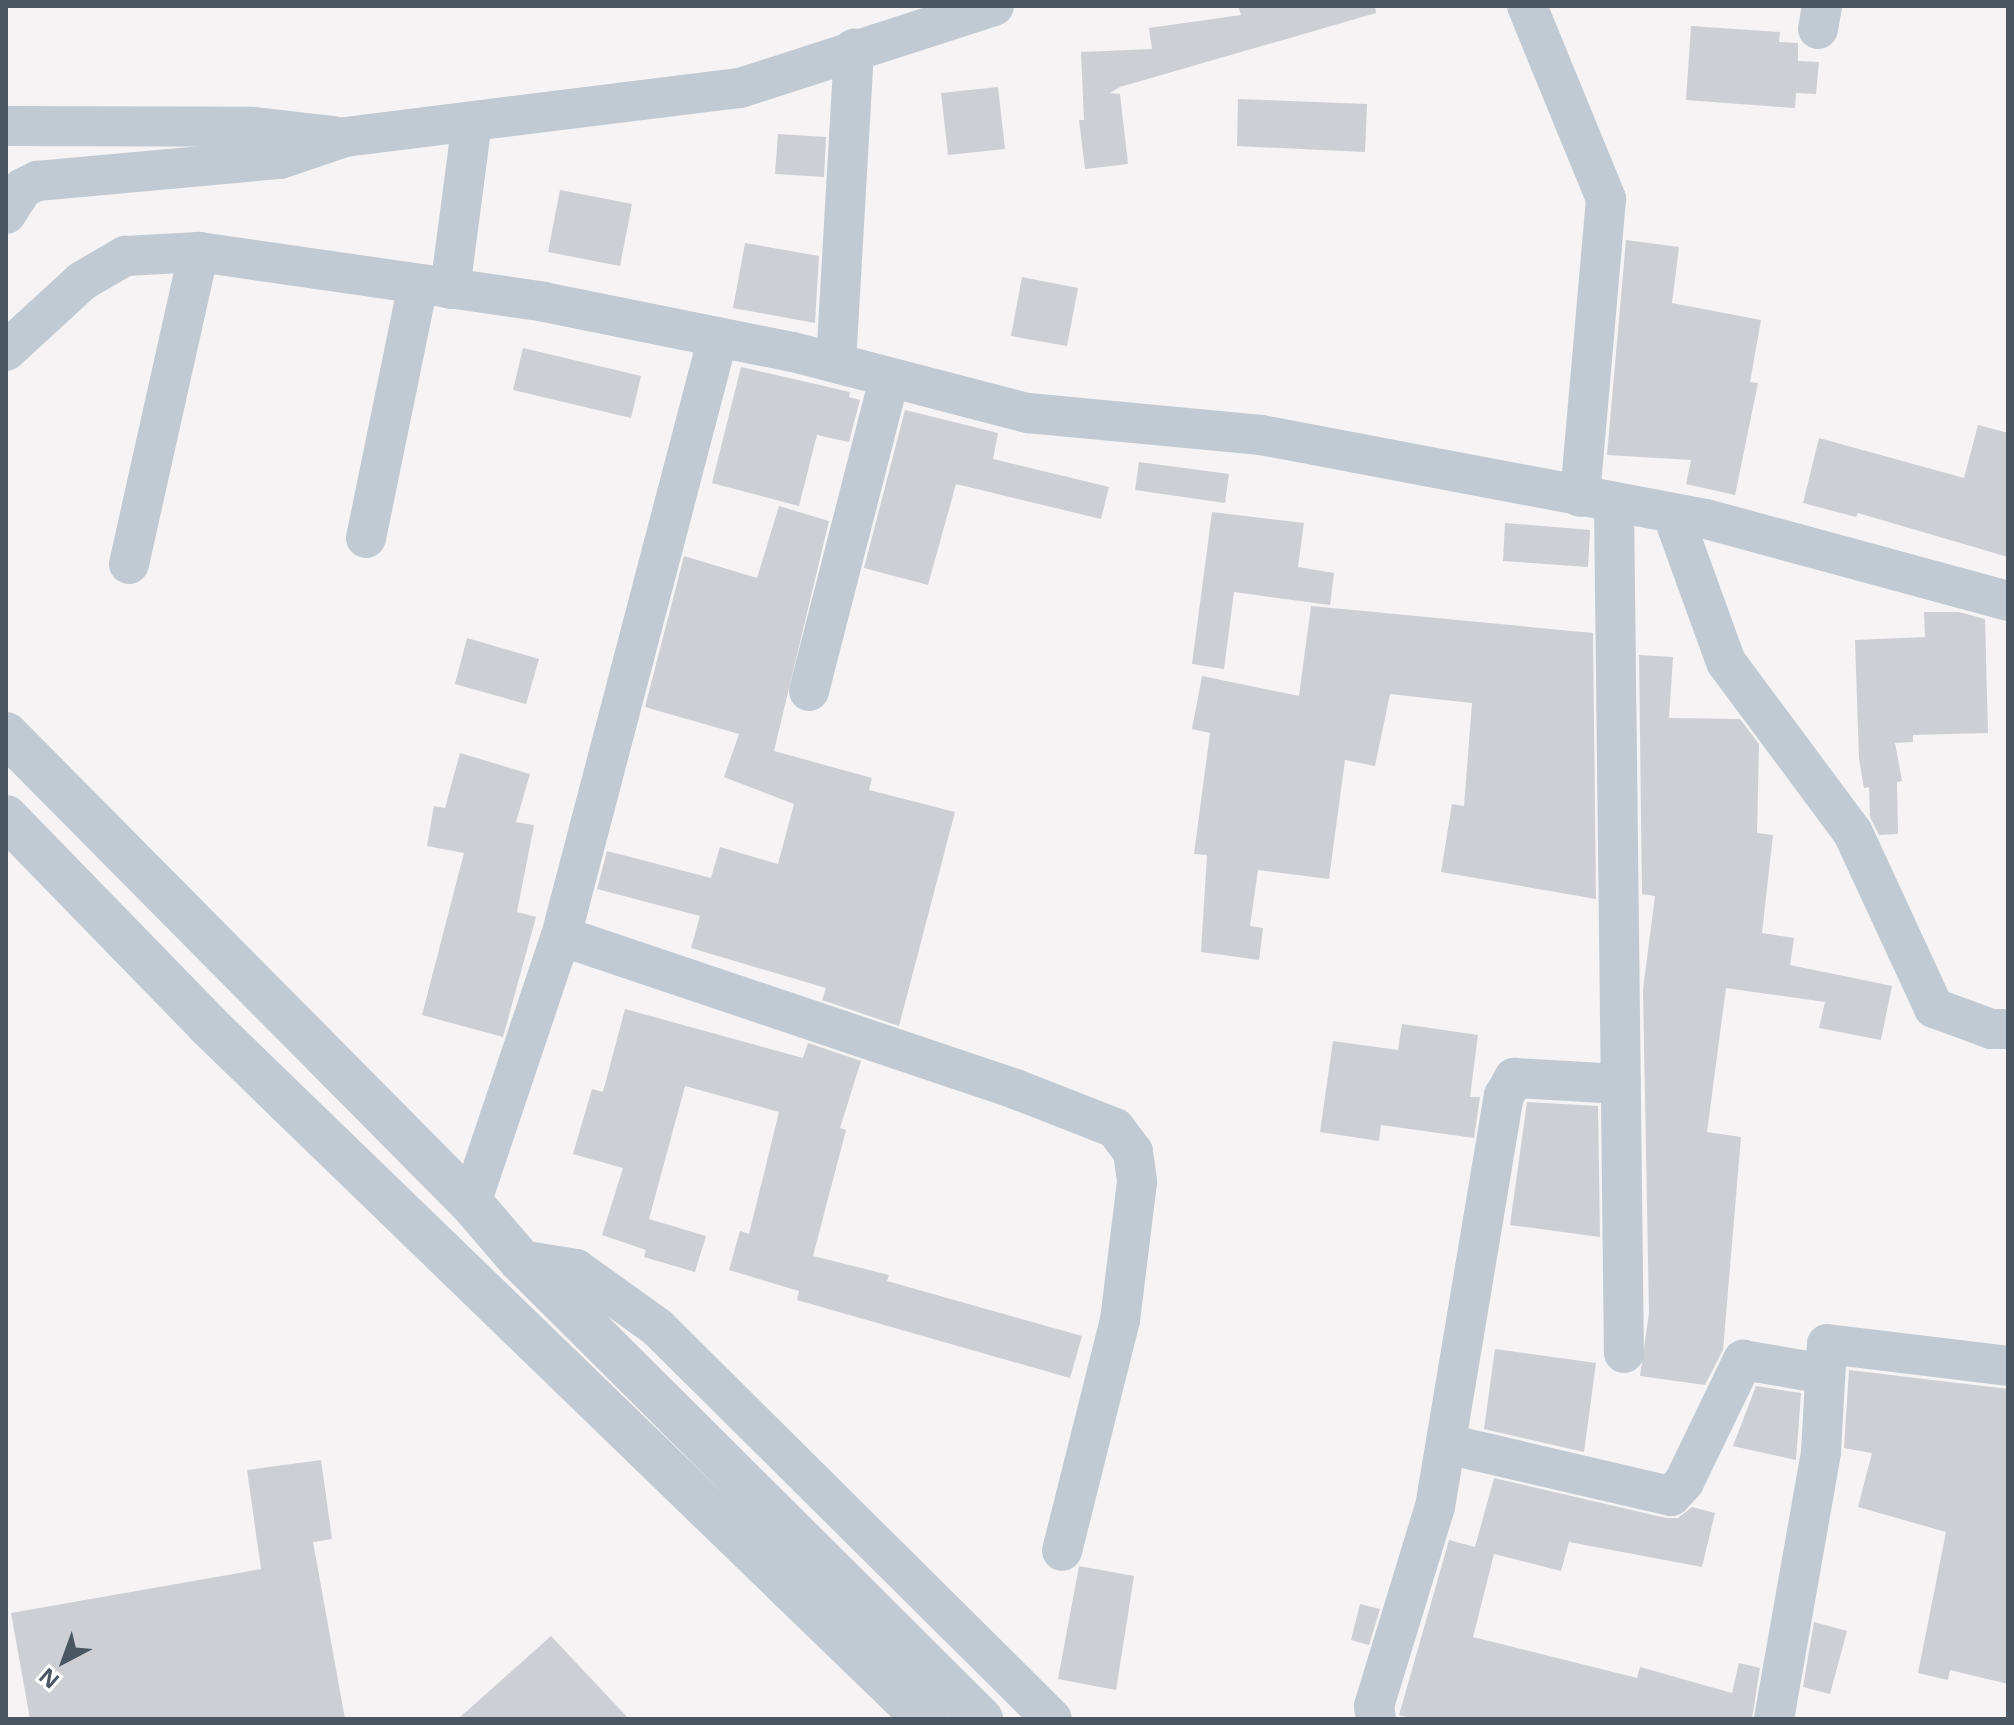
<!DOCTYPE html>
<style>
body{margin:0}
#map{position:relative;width:2014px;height:1725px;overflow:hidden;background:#f5f3f3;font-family:"Noto Sans",sans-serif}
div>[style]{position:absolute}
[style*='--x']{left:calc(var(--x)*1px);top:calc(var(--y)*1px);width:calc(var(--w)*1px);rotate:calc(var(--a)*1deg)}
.building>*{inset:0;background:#cdcfd5}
.minor>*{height:40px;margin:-20px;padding:0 20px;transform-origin:20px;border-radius:20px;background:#c1cad2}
.tertiary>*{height:44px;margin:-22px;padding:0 22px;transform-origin:22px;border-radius:22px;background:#c1cad2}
span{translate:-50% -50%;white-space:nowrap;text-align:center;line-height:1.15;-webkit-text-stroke:6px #fff;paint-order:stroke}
.frame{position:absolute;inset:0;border:8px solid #4a5661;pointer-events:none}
.north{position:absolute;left:24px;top:1621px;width:80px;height:80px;-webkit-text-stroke:6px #fff;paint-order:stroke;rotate:221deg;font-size:22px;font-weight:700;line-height:32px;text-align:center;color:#4a5661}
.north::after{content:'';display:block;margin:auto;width:28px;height:36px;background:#4a5661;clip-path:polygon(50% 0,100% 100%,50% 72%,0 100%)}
</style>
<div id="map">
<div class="building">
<div style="clip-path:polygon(1238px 6px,1375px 6px,1376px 13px,1120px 87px,1110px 93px,1120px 94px,1128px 164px,1085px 169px,1079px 120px,1084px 120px,1081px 52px,1152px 49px,1149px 28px,1241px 15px)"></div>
<div style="clip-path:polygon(1691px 26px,1780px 32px,1779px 42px,1798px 43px,1798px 61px,1819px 62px,1816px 94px,1796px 93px,1795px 108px,1686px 100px)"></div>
<div style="clip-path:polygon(998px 87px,1005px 149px,948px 155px,941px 93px)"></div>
<div style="clip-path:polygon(1238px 99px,1367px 104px,1365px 152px,1237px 146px)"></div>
<div style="clip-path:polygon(778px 134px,826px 137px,824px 177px,775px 174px)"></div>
<div style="clip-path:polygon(560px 190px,632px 204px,620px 266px,548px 252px)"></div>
<div style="clip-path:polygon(1626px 240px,1679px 247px,1672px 303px,1761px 320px,1750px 382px,1758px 383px,1735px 495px,1686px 484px,1691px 460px,1607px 455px)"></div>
<div style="clip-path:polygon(745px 243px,819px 256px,815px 323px,733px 308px)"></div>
<div style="clip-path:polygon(1022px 277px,1078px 288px,1067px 346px,1011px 336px)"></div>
<div style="clip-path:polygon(523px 348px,641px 376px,631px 418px,513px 390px)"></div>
<div style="clip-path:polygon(741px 367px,850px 392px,849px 397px,860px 400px,849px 442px,817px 435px,799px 506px,712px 483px)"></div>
<div style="clip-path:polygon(905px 410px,998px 433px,993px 459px,1109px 487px,1101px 519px,956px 484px,928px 585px,864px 568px)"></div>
<div style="clip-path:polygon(1978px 425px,2008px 433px,2008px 557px,1858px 513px,1856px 517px,1803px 503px,1819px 438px,1964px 478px)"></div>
<div style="clip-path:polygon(1139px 462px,1229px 474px,1225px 503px,1135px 490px)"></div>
<div style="clip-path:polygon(779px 506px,829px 521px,774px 751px,872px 778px,869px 790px,955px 812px,899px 1026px,822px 1000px,826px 988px,691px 948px,700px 916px,597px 889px,607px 851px,711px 878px,720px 847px,778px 864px,794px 804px,724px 777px,739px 734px,645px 707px,684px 556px,757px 578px)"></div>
<div style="clip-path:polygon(1212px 512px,1304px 523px,1298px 567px,1334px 573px,1330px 605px,1234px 592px,1224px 669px,1192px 664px)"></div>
<div style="clip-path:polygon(1505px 523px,1590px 530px,1588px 567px,1503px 561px)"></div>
<div style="clip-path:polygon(1311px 606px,1593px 633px,1596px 899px,1441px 872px,1452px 804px,1464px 806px,1472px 703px,1390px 694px,1375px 766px,1345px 760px,1329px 879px,1258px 870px,1250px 926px,1263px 928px,1259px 960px,1201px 952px,1207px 855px,1194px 854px,1210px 733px,1192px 729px,1202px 676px,1299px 696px)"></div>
<div style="clip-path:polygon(1924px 612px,1959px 612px,1985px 619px,1988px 733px,1913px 735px,1913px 742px,1895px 743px,1902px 781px,1897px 782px,1898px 834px,1879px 835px,1870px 817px,1869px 787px,1864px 788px,1859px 759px,1855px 640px,1925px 637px)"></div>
<div style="clip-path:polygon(467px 638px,539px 659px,526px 704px,455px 684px)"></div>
<div style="clip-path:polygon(1639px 655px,1673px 657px,1669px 718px,1740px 719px,1759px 744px,1757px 833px,1773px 835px,1762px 933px,1794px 938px,1790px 965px,1892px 986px,1881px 1040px,1819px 1028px,1825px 1002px,1726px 988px,1707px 1132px,1741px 1137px,1723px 1350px,1705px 1385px,1640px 1376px,1649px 1313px,1643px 989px,1655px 896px,1642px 894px)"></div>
<div style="clip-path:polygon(460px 753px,530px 774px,516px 822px,534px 825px,517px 912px,536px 917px,503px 1037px,422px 1015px,464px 853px,427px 846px,434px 806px,445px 808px)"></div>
<div style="clip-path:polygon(625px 1009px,803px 1058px,808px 1043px,861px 1061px,840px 1128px,846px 1130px,813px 1256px,889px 1275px,887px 1281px,1082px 1336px,1070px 1378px,797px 1300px,799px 1291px,729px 1270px,740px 1231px,749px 1234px,779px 1112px,685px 1086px,649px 1219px,706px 1236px,695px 1272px,644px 1257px,646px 1250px,602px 1235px,623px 1168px,573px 1154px,592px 1089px,603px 1092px)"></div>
<div style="clip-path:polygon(1402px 1024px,1478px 1035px,1470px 1097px,1480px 1097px,1474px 1138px,1381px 1125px,1379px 1141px,1320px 1132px,1333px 1041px,1398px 1050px)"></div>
<div style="clip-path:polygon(1527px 1102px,1598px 1106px,1600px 1237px,1510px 1225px)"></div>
<div style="clip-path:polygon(1495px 1349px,1596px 1363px,1584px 1452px,1484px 1429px)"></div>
<div style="clip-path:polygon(1849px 1370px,2008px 1389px,2008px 1684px,1950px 1670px,1948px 1680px,1918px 1673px,1946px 1532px,1858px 1507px,1872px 1453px,1844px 1448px)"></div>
<div style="clip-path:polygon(1756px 1386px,1801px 1393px,1796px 1460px,1733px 1446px)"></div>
<div style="clip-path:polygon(321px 1460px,332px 1539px,313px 1542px,345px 1719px,30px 1719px,11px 1613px,261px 1569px,247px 1470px)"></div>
<div style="clip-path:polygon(1494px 1478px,1666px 1518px,1678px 1518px,1692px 1507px,1715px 1513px,1702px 1567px,1569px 1542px,1561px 1571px,1494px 1554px,1473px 1637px,1637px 1678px,1640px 1667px,1732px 1693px,1739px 1663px,1760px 1668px,1752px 1719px,1415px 1719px,1399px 1715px,1449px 1540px,1475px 1547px)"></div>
<div style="clip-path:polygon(1079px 1566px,1134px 1576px,1116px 1690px,1058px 1679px)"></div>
<div style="clip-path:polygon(1360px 1604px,1380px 1609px,1369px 1645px,1351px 1640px)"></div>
<div style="clip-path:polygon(1814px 1622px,1847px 1631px,1830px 1694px,1803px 1687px)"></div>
<div style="clip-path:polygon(551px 1636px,629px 1719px,458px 1719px)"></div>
</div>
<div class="minor">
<div style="--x:1527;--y:6;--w:209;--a:67.7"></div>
<div style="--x:1606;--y:199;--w:299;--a:95"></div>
<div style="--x:1818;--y:29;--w:23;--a:-80"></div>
<div style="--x:6;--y:126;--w:247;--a:0.2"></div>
<div style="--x:253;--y:127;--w:81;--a:6.4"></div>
<div style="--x:6;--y:214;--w:31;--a:-57"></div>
<div style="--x:23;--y:188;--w:16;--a:-27"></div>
<div style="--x:37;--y:181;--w:244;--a:-5.2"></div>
<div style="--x:280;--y:159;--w:69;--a:-18.7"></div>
<div style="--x:345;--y:137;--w:398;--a:-7.1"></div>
<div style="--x:740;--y:88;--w:267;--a:-17.9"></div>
<div style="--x:450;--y:289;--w:168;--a:-82.5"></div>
<div style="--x:6;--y:351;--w:103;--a:-42.6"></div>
<div style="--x:82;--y:281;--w:50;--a:-30.2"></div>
<div style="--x:125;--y:256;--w:74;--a:-3.1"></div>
<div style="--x:199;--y:252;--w:349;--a:8.2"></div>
<div style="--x:544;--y:302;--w:254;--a:11.4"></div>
<div style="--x:793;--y:352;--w:243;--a:14.6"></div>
<div style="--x:1028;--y:413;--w:234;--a:5.4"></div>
<div style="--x:1261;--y:435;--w:453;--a:10.7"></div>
<div style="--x:1706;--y:519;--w:313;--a:15.2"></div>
<div style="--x:836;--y:363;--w:315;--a:-86.7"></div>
<div style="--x:1614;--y:504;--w:849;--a:89.33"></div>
<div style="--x:1672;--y:513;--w:158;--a:70.1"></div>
<div style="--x:1726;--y:662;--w:213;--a:53.4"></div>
<div style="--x:1853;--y:833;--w:193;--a:65.2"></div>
<div style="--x:1934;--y:1008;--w:61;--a:20.2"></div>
<div style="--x:1991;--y:1029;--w:17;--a:0"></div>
<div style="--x:366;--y:538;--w:258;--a:-78.4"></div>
<div style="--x:129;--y:564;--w:320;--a:-77.4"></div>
<div style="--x:809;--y:691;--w:322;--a:-75.6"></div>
<div style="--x:561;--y:936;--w:479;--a:18.6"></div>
<div style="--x:1015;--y:1089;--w:107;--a:21.3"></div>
<div style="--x:1115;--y:1128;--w:30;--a:53"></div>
<div style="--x:1133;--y:1152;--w:30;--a:82"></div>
<div style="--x:1137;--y:1182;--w:139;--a:97"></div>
<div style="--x:1120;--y:1320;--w:238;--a:104.1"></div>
<div style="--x:471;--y:1203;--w:282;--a:-71.4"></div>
<div style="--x:561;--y:936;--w:619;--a:-75.31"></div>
<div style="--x:520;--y:1260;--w:57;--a:9.1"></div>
<div style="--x:576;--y:1269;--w:100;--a:35.6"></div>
<div style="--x:657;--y:1327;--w:556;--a:44.78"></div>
<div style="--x:1447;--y:1444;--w:230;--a:13.1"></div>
<div style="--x:1671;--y:1496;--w:19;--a:-47"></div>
<div style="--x:1684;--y:1482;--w:136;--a:-64.2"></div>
<div style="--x:1743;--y:1360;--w:83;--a:9.7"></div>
<div style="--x:1376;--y:1719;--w:13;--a:-99"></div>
<div style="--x:1374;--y:1706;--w:208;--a:-73"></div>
<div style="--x:1435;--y:1507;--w:417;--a:-80.5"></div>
<div style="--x:1504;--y:1096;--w:21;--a:-61"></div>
<div style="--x:1514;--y:1078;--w:107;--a:3.2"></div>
<div style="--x:1774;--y:1719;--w:271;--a:-80"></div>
<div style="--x:1821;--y:1452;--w:108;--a:-86.8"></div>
<div style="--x:1827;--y:1344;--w:182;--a:6.9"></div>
</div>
<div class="tertiary">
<div style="--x:6;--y:734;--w:660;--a:45.25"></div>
<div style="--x:471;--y:1203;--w:75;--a:49.3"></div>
<div style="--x:520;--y:1260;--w:651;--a:44.88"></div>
<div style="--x:6;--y:817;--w:290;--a:45.8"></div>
<div style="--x:208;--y:1025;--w:998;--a:44.07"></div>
</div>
<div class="frame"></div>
<div class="north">N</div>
</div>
